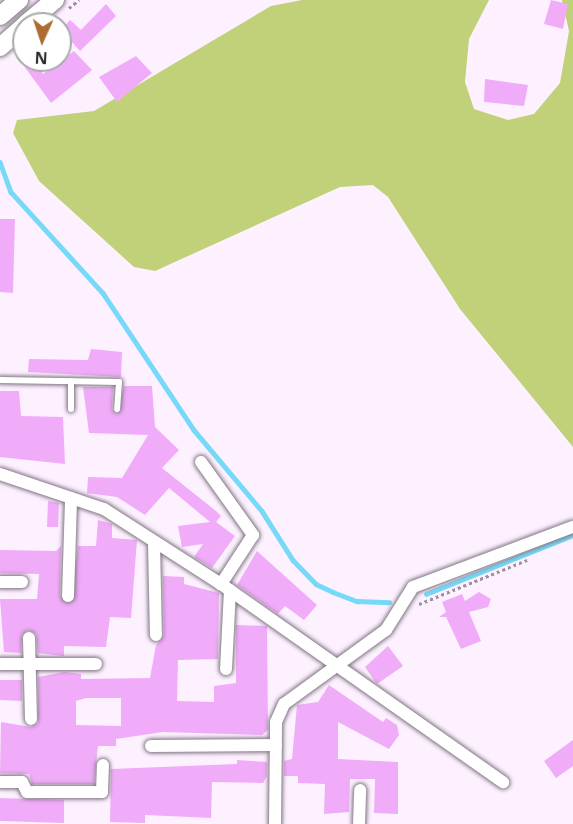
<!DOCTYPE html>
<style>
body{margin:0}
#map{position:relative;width:573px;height:824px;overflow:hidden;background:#fdf1ff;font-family:"Noto Sans",sans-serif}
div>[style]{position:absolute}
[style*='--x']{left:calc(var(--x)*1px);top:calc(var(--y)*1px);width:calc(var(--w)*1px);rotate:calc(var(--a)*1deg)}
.green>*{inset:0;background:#c1d17a}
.stream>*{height:4.5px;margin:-2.25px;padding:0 2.25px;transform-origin:2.25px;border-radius:2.25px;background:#76d9f7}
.building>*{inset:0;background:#f0acf9}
.path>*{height:3px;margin-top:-1.5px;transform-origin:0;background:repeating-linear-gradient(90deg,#9b939c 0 3px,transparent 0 6px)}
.roads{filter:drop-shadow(0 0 2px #807582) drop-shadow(0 0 2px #807582)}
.lane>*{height:6px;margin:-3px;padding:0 3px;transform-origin:3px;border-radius:3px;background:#fff}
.street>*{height:12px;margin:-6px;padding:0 6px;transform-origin:6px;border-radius:6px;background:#fff}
.secondary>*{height:18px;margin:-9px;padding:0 9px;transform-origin:9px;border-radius:9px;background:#fff}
span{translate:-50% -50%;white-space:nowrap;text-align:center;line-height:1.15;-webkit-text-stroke:4.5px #fff;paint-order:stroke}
.north{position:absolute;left:12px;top:12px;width:60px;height:60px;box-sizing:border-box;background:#fff;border:2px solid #abaaac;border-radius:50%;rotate:183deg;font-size:16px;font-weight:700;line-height:24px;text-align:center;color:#2e2a2f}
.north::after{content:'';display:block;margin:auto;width:21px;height:27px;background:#ab6d32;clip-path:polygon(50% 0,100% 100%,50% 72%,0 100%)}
</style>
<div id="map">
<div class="green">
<div style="clip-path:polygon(302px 0,489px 0,469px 39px,465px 82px,474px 109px,508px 120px,534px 114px,560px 83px,569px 31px,562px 0,573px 0,573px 447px,460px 309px,388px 197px,373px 185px,340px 187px,155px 271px,134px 267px,39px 181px,13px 133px,17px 120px,94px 111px,271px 6px)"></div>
</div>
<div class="stream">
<div style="--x:0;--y:162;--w:32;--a:70"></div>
<div style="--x:11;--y:192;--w:137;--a:47.7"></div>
<div style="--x:103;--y:293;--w:164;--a:56.4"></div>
<div style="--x:194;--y:430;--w:106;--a:50"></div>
<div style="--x:262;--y:511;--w:58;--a:57.7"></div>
<div style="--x:293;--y:560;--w:33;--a:46"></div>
<div style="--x:316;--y:584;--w:19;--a:25"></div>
<div style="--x:333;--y:592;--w:26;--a:21"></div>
<div style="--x:357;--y:601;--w:32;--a:2"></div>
<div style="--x:426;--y:594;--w:158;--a:-21.9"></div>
</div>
<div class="building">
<div style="clip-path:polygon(551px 0,568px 4px,563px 29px,544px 24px)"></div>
<div style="clip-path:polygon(106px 4px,116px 16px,80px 51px,61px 30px,70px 20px,81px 30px)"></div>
<div style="clip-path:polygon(74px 51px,92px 70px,51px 103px,24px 66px,35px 60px,43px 74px)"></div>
<div style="clip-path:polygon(136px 56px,152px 73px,117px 102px,99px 77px)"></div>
<div style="clip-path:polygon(485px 79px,528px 85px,524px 106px,484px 102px)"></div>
<div style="clip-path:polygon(0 219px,15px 219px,13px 293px,0 292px)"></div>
<div style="clip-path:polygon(91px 349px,122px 352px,121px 377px,28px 372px,29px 359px,88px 360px)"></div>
<div style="clip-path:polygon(124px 386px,152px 386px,155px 427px,179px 450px,162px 468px,216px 511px,221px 516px,216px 522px,235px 536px,212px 568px,194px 557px,203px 544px,182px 547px,178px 526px,210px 522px,169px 488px,145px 515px,117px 497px,87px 493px,88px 477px,122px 478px,148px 435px,89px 433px,83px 387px,113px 387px,112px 409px,117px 414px)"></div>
<div style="clip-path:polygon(0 391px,19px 391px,21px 416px,63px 417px,65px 464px,0 457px)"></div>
<div style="clip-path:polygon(48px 501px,59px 503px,58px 527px,47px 527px)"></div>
<div style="clip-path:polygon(98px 520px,112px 524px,112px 538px,137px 540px,131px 618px,110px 617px,106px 647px,64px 646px,64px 656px,38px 653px,36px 634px,28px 630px,22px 635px,21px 653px,4px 652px,0 599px,37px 599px,39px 574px,0 573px,0 550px,56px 551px,61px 546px,60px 596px,71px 603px,78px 546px,96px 546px)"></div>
<div style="clip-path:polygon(257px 551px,317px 605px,304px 620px,285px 606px,278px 614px,237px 585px)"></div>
<div style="clip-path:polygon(evenodd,163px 576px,184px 577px,184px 584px,219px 593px,218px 659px,178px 660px,177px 701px,214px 702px,214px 686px,236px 683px,236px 625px,267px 626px,268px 730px,262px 735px,163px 732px,116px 739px,116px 746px,98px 746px,94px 784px,32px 784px,29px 774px,0 773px,1px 722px,31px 727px,38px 723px,38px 677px,64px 672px,81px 674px,81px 679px,150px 678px,156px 645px,164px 635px,163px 576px,86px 698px,121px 698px,121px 726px,76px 725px,76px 701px,86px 698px)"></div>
<div style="clip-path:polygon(479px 592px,491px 599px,488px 607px,469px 612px,481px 641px,461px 649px,446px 617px,439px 617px,446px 612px,442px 602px,462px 594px,465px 601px)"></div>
<div style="clip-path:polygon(388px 646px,403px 666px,377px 684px,365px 667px)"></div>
<div style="clip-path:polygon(0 680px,22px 680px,22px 701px,0 700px)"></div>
<div style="clip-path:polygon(329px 685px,383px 722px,386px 718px,397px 725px,399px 735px,389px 749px,338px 722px,338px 759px,398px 762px,398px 814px,374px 813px,375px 779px,350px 779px,349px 812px,324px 814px,325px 784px,298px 783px,298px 776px,284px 776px,284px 761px,292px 759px,297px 705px,318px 702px)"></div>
<div style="clip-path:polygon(573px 740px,573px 766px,556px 778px,544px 761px)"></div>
<div style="clip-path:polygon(237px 760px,267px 762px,267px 776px,263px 783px,212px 782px,211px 818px,145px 815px,145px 823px,110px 822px,111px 769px,237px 764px)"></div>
<div style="clip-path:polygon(0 798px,64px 800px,64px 823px,0 821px)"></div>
</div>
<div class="path">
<div style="--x:69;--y:8;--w:13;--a:-39"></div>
<div style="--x:419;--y:604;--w:117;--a:-22.2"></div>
</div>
<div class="roads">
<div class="lane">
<div style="--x:0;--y:380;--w:119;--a:1"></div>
<div style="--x:119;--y:382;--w:27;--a:94"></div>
<div style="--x:71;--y:409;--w:28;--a:-90"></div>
</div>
<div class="street">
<div style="--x:201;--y:462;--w:90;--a:54.5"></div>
<div style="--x:253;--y:535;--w:59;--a:123.1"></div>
<div style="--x:0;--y:474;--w:110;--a:18.6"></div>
<div style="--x:104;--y:509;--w:139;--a:32.7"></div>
<div style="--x:221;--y:584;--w:345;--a:35.1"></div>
<div style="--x:154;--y:543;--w:92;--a:88.8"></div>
<div style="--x:0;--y:582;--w:22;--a:0"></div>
<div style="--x:68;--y:596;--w:98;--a:-88.2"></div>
<div style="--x:29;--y:638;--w:81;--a:88.6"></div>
<div style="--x:0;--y:664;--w:96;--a:0"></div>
<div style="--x:226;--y:669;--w:79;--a:-87.1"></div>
<div style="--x:151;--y:746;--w:125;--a:-0.5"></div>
<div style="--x:0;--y:782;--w:22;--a:0"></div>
<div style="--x:22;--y:782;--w:11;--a:63"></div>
<div style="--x:27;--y:792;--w:75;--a:0"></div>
<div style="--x:102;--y:792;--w:27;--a:-88"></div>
<div style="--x:275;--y:824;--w:102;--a:-89.4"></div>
<div style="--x:276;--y:722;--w:20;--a:-66"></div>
<div style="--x:284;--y:704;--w:126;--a:-36"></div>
<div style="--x:386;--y:630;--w:51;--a:-57.9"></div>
<div style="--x:413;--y:587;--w:171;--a:-20.6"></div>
<div style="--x:359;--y:824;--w:34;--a:-88"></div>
</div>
<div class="secondary">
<div style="--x:0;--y:16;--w:25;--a:-40"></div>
<div style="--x:26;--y:24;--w:38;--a:-40"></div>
<div style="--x:0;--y:47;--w:32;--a:-41"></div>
</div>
</div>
<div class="north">N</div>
</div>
